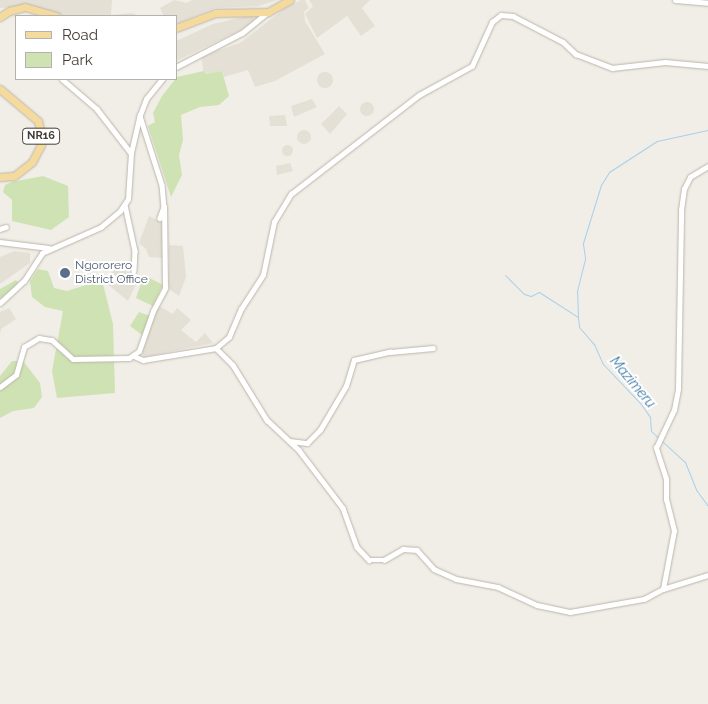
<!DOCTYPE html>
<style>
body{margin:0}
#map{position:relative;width:708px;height:704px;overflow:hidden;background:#f1eee7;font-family:Raleway,sans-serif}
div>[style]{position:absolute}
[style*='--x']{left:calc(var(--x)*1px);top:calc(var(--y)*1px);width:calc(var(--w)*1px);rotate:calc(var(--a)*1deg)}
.residential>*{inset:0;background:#e5e0d5}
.round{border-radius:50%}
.green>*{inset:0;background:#cee2b3}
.stream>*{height:1px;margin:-0.5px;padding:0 0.5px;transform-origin:0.5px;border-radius:0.5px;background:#a9cfe9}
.roads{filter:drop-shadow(0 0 1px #bcb5aa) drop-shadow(0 0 1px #bcb5aa)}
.minor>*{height:4.5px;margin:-2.25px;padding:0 2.25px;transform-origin:2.25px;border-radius:2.25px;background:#fff}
.primary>*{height:7px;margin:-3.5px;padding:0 3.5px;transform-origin:3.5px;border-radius:3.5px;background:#f4da9d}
.dots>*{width:14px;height:14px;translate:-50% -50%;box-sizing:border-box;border:2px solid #fff;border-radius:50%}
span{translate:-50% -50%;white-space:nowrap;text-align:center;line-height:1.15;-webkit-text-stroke:4px #fff;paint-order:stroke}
.shield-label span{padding:1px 4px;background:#fff;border:1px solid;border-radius:4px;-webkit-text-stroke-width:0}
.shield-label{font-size:11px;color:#443e36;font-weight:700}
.service-label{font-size:12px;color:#4e5e75}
.left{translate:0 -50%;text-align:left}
.water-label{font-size:14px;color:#3b79a5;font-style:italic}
.legend{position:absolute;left:15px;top:15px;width:162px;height:65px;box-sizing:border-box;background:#fff;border:1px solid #b4b2af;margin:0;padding:6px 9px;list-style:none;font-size:15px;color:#443e36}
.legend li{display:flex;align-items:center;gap:10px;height:25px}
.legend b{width:25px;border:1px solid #b4b2af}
</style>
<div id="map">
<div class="residential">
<div style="clip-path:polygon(0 0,112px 0,111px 15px,131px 13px,141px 16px,59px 16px,20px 6px,0 8px)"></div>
<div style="clip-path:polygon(174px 0,187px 3px,192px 0,277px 0,259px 6px,214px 8px,176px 24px,176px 16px,160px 16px,163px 15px,160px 8px)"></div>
<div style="clip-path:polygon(301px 0,305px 0,309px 8px,304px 12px,305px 21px,325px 54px,275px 81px,255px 87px,248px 70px,224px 77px,222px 71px,204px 74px,201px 56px,240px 43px,284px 9px)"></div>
<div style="clip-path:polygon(309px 0,370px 0,362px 8px,375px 26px,361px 36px,347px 16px,317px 38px,305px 14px,313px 6px)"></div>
<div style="clip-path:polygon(252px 15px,255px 21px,239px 31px,176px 61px,176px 41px,213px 24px)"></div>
<div class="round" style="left:317px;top:72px;width:16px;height:16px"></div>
<div style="clip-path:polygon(312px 99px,317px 107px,294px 117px,291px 106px)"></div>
<div class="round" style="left:360px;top:102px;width:14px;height:14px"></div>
<div style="clip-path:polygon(339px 106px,347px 114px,330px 134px,321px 124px)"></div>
<div style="clip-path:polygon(285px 115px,287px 126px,270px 126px,269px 116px)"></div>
<div class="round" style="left:297px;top:130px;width:14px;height:14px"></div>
<div class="round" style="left:281.5px;top:144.5px;width:11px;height:11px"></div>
<div style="clip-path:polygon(290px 163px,293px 171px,277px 175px,276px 166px)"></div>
<div style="clip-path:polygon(149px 216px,163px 223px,163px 258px,149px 257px,146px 249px,139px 243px)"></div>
<div style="clip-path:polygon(169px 245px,183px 246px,186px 277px,179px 296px,169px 289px)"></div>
<div style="clip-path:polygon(14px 251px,30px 253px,30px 263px,0 284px,0 257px)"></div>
<div style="clip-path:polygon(116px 265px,139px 278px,128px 301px,106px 283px)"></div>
<div style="clip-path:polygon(159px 306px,173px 314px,177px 308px,191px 320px,181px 330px,196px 342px,205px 333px,213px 343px,144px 357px,142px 353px,147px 333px)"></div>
<div style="clip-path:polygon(9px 308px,16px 319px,1px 329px,0 334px,0 312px)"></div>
</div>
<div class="green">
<div style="clip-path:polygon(204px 71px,205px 74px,222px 71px,229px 96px,219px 105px,200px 107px,181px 115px,183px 140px,179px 155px,182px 175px,171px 197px,148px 126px,155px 122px,153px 113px,162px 96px,177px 77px)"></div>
<div style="clip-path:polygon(43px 176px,68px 186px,69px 217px,51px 230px,12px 221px,12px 200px,3px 192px,5px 185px,12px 182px)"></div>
<div style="clip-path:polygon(38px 269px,48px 271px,54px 288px,67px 291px,102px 280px,113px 324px,115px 393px,57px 398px,52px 371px,63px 311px,45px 307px,32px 297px,30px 281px)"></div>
<div style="clip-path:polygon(144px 275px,163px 285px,153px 306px,136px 298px)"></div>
<div style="clip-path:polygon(16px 280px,19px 284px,0 299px,0 289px)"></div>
<div style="clip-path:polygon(139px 312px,150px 316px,142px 335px,130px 326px)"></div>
<div style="clip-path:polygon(12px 361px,23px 361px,40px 383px,42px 397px,34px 408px,13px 411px,0 418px,0 376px)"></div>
</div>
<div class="stream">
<div style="--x:505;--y:275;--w:27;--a:45"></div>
<div style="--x:524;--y:294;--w:7;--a:16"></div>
<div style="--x:531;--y:296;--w:9;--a:-27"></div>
<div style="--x:539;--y:292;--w:46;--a:32.7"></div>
<div style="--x:578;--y:317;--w:10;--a:84"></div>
<div style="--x:579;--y:327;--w:23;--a:49"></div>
<div style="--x:594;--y:344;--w:22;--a:66"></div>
<div style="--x:603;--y:364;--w:55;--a:46.5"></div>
<div style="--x:641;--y:404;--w:16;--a:55"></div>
<div style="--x:650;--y:417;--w:14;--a:86"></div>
<div style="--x:651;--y:431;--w:46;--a:42.4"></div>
<div style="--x:685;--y:462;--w:31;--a:68"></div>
<div style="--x:697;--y:491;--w:19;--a:54"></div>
<div style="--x:578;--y:317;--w:26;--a:-92"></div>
<div style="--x:577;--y:291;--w:34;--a:-76"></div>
<div style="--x:585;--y:258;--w:15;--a:-98"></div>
<div style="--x:583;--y:243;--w:61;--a:-72.8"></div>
<div style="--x:601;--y:185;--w:15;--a:-58"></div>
<div style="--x:609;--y:172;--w:57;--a:-32.9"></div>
<div style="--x:657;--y:141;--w:52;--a:-12.2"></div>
</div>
<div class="roads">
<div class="minor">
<div style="--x:675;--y:0;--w:33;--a:5"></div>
<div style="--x:176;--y:67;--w:74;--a:-27.3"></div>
<div style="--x:242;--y:33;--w:32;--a:-39"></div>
<div style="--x:62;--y:79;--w:46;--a:40.6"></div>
<div style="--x:97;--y:109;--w:56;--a:52.3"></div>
<div style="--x:140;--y:116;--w:72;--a:72.3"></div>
<div style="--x:162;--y:185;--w:22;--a:85"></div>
<div style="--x:164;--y:207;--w:12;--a:110"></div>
<div style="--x:125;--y:205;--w:47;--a:77.7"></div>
<div style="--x:135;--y:251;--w:20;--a:93"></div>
<div style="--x:0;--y:229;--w:6;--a:-18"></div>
<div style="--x:0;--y:242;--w:49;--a:7"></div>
<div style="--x:0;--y:303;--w:33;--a:-43"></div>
<div style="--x:24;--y:281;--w:33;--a:-57"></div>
<div style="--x:42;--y:253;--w:64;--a:-23.8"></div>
<div style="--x:101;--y:227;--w:25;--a:-40"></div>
<div style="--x:120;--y:211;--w:14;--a:-56"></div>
<div style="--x:128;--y:199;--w:46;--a:-86.3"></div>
<div style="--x:131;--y:153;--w:39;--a:-77"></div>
<div style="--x:140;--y:115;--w:17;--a:-69"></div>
<div style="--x:146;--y:99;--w:26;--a:-51"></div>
<div style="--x:216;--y:348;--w:24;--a:45"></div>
<div style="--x:233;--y:365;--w:65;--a:58.3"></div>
<div style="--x:267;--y:420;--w:44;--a:43.2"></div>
<div style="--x:299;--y:450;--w:73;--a:52.8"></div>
<div style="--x:343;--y:508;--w:41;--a:70.3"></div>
<div style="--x:357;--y:547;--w:18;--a:47"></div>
<div style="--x:369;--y:560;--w:15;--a:0"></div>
<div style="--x:384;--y:560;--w:22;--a:-30"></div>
<div style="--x:403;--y:549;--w:14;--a:4"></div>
<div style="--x:417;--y:550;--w:25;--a:48"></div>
<div style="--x:434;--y:569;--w:24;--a:24"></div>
<div style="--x:456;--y:579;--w:43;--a:10.8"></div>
<div style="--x:498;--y:587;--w:43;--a:24.8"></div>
<div style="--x:537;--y:605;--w:34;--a:12"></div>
<div style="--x:570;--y:612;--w:75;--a:-10"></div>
<div style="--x:644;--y:599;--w:21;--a:-28"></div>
<div style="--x:663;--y:589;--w:47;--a:-17.3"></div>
<div style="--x:134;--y:356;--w:10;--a:24"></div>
<div style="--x:143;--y:360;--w:74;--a:-9.3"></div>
<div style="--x:216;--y:348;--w:17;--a:-40"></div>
<div style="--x:229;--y:337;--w:30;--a:-67"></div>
<div style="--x:241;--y:309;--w:40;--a:-57.1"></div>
<div style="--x:263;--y:275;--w:54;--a:-78.3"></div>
<div style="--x:274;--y:222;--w:33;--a:-59"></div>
<div style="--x:291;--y:194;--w:162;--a:-37.7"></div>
<div style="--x:419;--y:95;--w:60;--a:-28.7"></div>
<div style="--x:472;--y:66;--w:48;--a:-65.6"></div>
<div style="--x:492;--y:22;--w:11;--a:-38"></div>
<div style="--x:501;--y:15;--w:12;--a:5"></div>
<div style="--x:513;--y:16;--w:56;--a:27.5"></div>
<div style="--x:563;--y:42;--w:18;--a:43"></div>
<div style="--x:576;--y:54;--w:39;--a:21"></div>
<div style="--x:612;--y:68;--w:53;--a:-6.5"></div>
<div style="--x:665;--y:62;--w:43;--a:5.3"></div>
<div style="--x:0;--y:387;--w:20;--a:-37"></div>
<div style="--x:16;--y:375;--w:29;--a:-74"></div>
<div style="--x:24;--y:347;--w:17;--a:-31"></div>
<div style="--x:39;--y:338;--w:13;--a:9"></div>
<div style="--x:52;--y:340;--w:28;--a:42"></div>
<div style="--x:73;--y:359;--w:56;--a:-1"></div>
<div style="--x:129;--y:358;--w:12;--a:-35"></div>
<div style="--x:139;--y:351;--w:42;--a:-70.7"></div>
<div style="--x:153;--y:311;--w:26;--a:-62"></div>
<div style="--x:165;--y:288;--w:81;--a:-90.7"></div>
<div style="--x:290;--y:441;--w:17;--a:7"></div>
<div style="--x:307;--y:443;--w:18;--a:-45"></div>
<div style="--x:320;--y:430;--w:51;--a:-59.4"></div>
<div style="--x:346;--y:386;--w:27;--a:-73"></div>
<div style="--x:354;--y:360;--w:37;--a:-13"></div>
<div style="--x:390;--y:352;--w:43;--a:-5.3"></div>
<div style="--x:663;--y:589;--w:59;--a:-79.3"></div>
<div style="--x:674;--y:531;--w:32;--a:-104"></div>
<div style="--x:666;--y:500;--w:21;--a:-90"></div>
<div style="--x:666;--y:479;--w:33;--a:-108"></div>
<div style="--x:656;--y:448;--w:42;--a:-64.7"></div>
<div style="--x:674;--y:410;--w:21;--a:-79"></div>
<div style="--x:678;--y:389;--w:179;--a:-89"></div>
<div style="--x:681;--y:210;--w:21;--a:-82"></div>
<div style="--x:684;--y:189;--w:13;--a:-63"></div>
<div style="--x:690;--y:177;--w:21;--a:-31"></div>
</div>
<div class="primary">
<div style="--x:0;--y:17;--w:11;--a:-34"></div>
<div style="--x:9;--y:11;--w:16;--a:-14"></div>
<div style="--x:25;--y:7;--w:33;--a:16"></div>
<div style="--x:176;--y:28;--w:42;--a:-21"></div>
<div style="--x:215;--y:13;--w:53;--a:-1.1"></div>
<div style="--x:268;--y:12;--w:25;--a:-29"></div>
<div style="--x:0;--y:89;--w:50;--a:40.1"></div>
<div style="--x:38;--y:121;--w:13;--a:77"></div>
<div style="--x:41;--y:134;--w:11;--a:90"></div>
<div style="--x:41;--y:145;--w:19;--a:118"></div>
<div style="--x:32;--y:162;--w:23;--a:142"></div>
<div style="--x:14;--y:176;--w:14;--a:176"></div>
</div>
</div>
<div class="dots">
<div style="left:65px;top:273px;background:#5c6f8a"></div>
</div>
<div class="shield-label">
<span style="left:41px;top:136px">NR16</span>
</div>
<div class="service-label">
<span class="left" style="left:75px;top:273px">Ngororero<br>District Office</span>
</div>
<div class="water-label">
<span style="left:633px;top:382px;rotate:50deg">Mazimeru</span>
</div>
<ul class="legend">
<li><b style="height:6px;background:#f4da9d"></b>Road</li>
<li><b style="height:14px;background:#cee2b3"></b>Park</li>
</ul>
</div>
